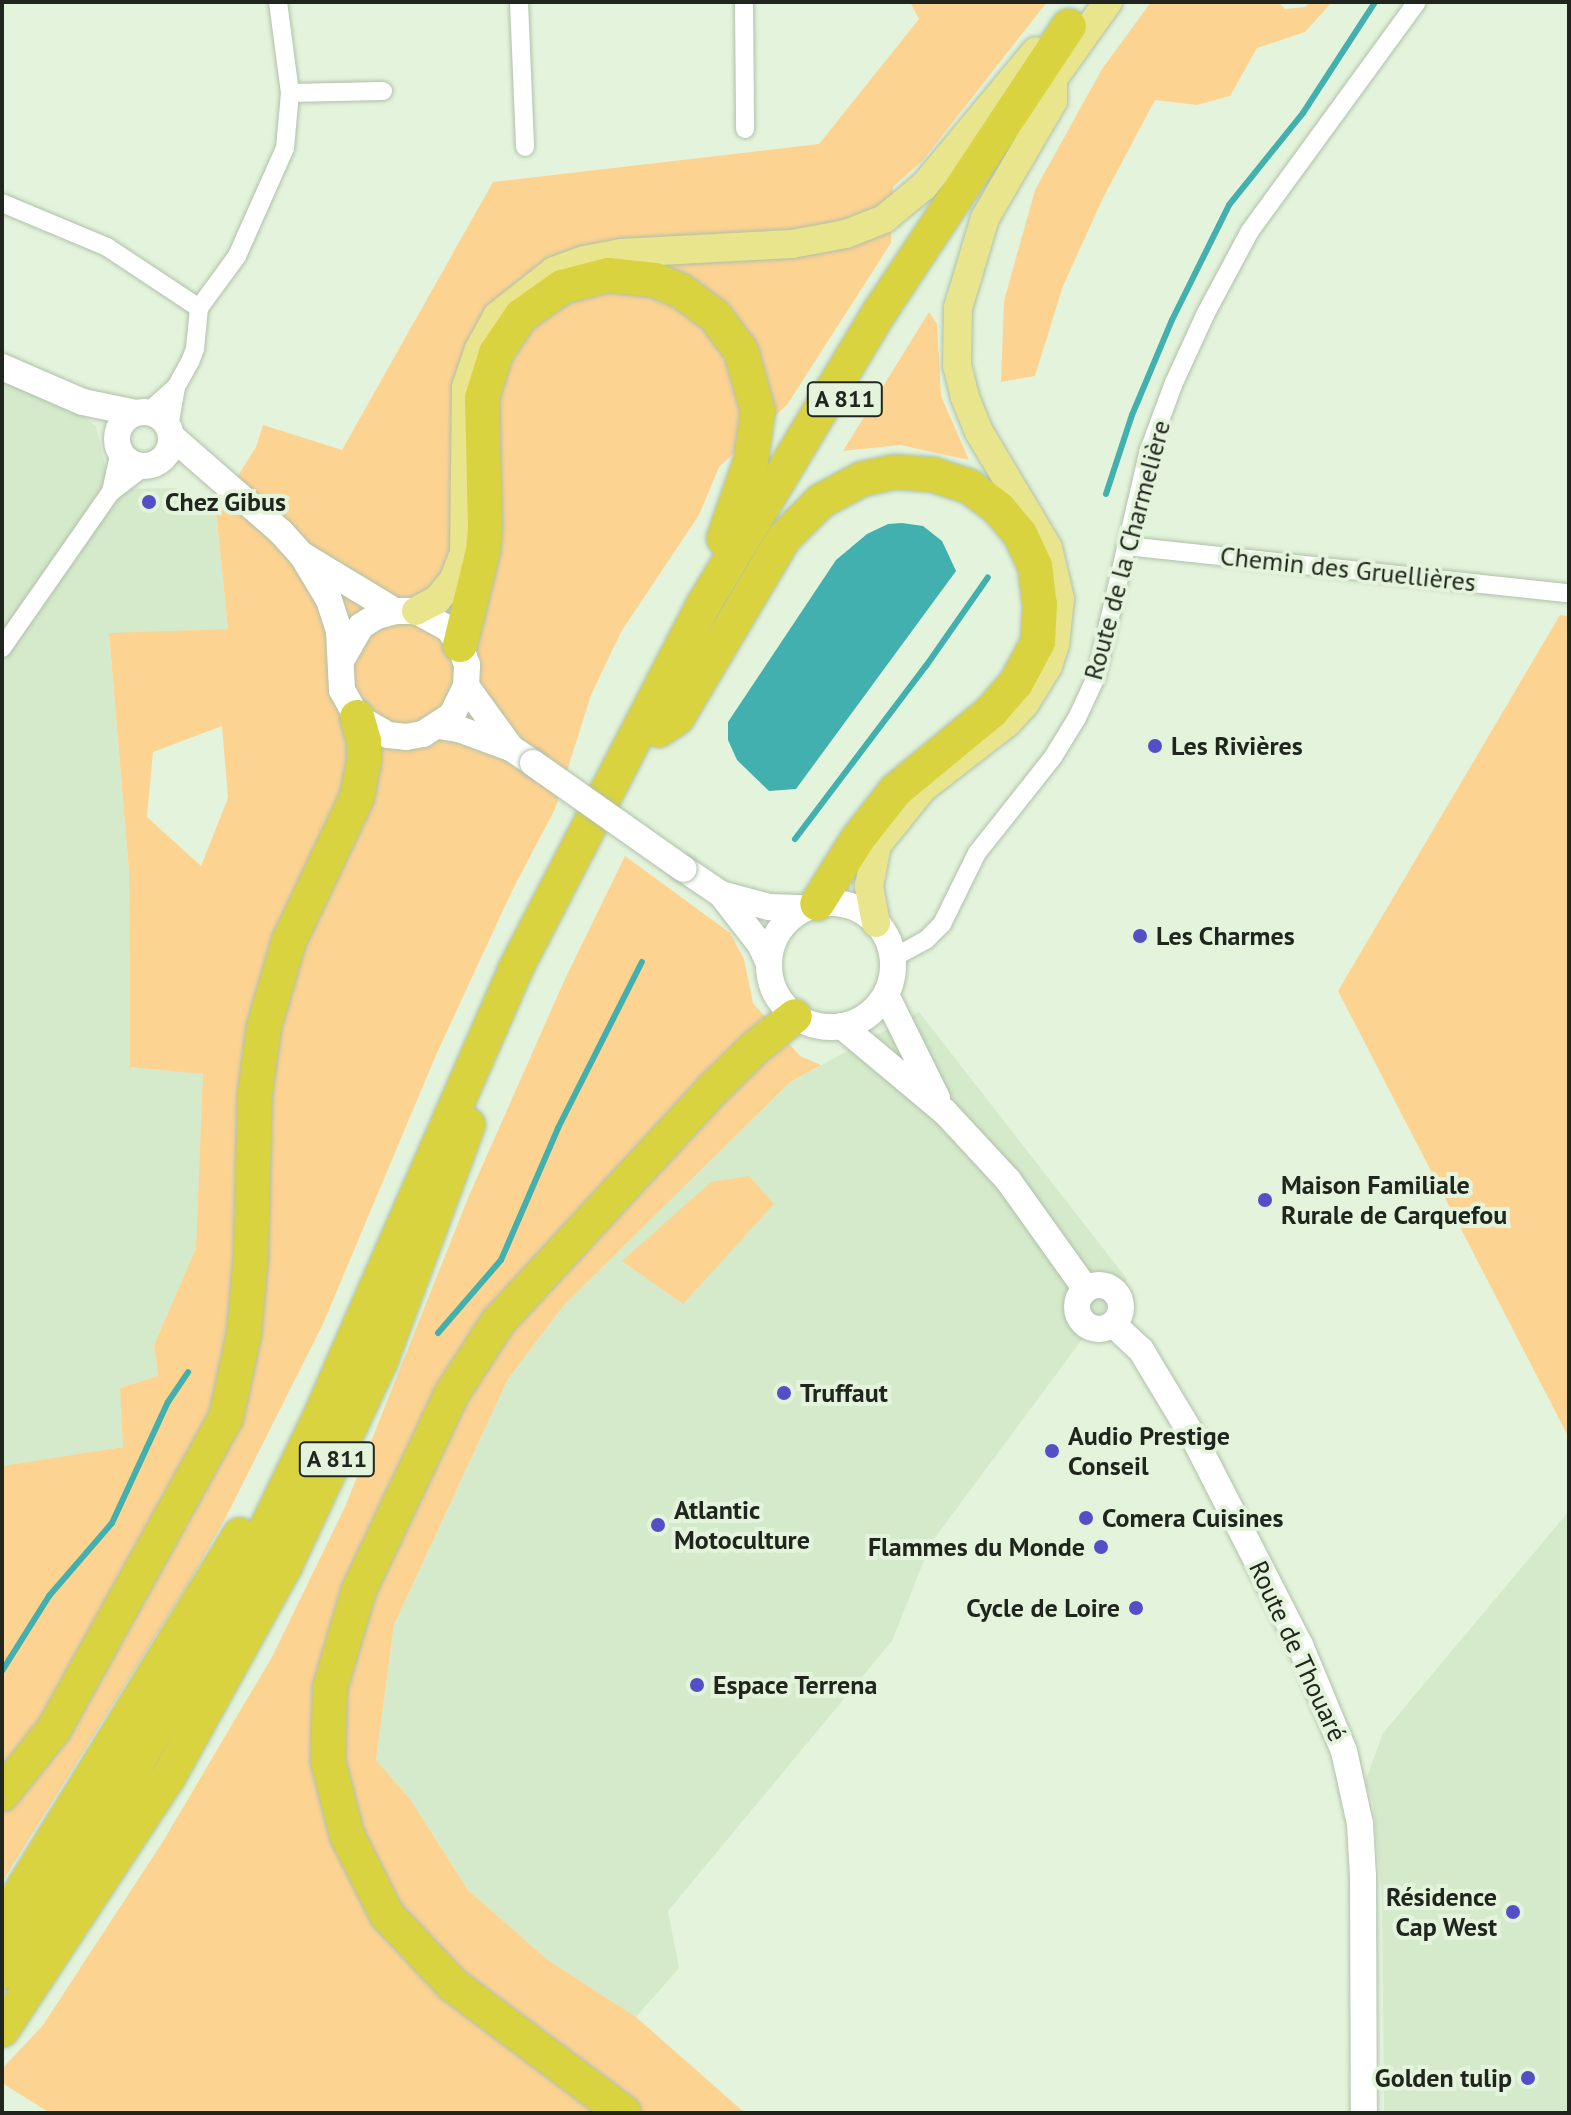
<!DOCTYPE html>
<meta charset="utf-8">
<style>
body{margin:0}
#map{position:relative;width:1571px;height:2115px;overflow:hidden;background:#e4f4dc;font-family:"PT Sans",sans-serif}
div>[style]{position:absolute}
[style*='--x']{left:calc(var(--x)*1px);top:calc(var(--y)*1px);width:calc(var(--w)*1px);rotate:calc(var(--a)*1deg)}
.built>*{inset:0;background:#d5eacb}
.green>*{inset:0;background:#fdd392}
.water>*{inset:0;background:#41b0ae}
.stream>*{height:6px;margin:-3px;padding:0 3px;transform-origin:3px;border-radius:3px;background:#41b0ae}
.roads{filter:drop-shadow(0 0 2px #b0c0a9) drop-shadow(0 0 2px #b0c0a9)}
.street>*{height:18px;margin:-9px;padding:0 9px;transform-origin:9px;border-radius:9px;background:#fff}
.secondary>*{height:26px;margin:-13px;padding:0 13px;transform-origin:13px;border-radius:13px;background:#fff}
.secondary>.ring{margin:-13px;padding:0;box-sizing:content-box;background:none;border:26px solid #fff;border-radius:50%}
.primary>*{height:28px;margin:-14px;padding:0 14px;transform-origin:14px;border-radius:14px;background:#e8e58c}
.highway>*{height:34px;margin:-17px;padding:0 17px;transform-origin:17px;border-radius:17px;background:#d9d33f}
.bridges{filter:drop-shadow(0 0 2px #b0c0a9) drop-shadow(0 0 2px #b0c0a9)}
.secondary-bridge>*{height:26px;margin:-13px;padding:0 13px;transform-origin:13px;border-radius:13px;background:#fff}
.dots>*{width:22px;height:22px;translate:-50% -50%;box-sizing:border-box;border:4px solid #e4f4dc;border-radius:50%}
span{translate:-50% -50%;white-space:nowrap;text-align:center;line-height:1.15;-webkit-text-stroke:8px #e4f4dc;paint-order:stroke}
.shield-label span{padding:2px 6px;background:#e4f4dc;border:2px solid;border-radius:6px;-webkit-text-stroke-width:0}
.shield-label{font-size:24px;color:#20261d;font-weight:700}
.poi-label{font-size:26px;color:#20261d;font-weight:700}
.left{translate:0 -50%;text-align:left}
.right{translate:-100% -50%;text-align:right}
.street-label{font-size:26px;color:#20261d}
.frame{position:absolute;inset:0;border:4px solid #20261d;pointer-events:none}
</style>
<div id="map">
<div class="built">
<div style="clip-path:polygon(2px 379px,76px 410px,96px 426px,108px 478px,126px 489px,176px 488px,216px 511px,228px 629px,109px 634px,129px 871px,130px 1067px,204px 1073px,196px 1248px,154px 1345px,158px 1376px,120px 1388px,124px 1447px,2px 1466px)"></div>
<div style="clip-path:polygon(919px 1012px,1127px 1279px,931px 1543px,892px 1641px,668px 1911px,679px 1968px,636px 2017px,548px 1960px,468px 1890px,410px 1799px,376px 1760px,394px 1625px,508px 1379px,564px 1305px,790px 1082px)"></div>
<div style="clip-path:polygon(1569px 1511px,1569px 2113px,1384px 2113px,1382px 1898px,1373px 1803px,1365px 1782px,1383px 1733px)"></div>
</div>
<div class="green">
<div style="clip-path:polygon(evenodd,910px 2px,1047px 2px,923px 160px,893px 187px,891px 243px,787px 405px,719px 467px,699px 515px,621px 632px,591px 695px,555px 809px,512px 891px,436px 1055px,323px 1324px,226px 1517px,185px 1589px,2px 1882px,2px 1466px,123px 1447px,120px 1388px,158px 1376px,154px 1345px,196px 1248px,203px 1074px,130px 1067px,129px 871px,109px 633px,228px 629px,216px 511px,256px 447px,263px 425px,342px 450px,493px 182px,819px 144px,919px 19px,910px 2px,222px 726px,228px 798px,201px 866px,147px 817px,153px 752px,222px 726px)"></div>
<div style="clip-path:polygon(1151px 2px,1278px 2px,1285px 9px,1305px 7px,1310px 2px,1332px 2px,1305px 32px,1257px 48px,1230px 96px,1197px 105px,1155px 100px,1103px 198px,1063px 286px,1035px 376px,1001px 382px,1004px 301px,1035px 190px,1102px 69px)"></div>
<div style="clip-path:polygon(929px 312px,937px 324px,941px 396px,969px 460px,900px 445px,843px 451px)"></div>
<div style="clip-path:polygon(1560px 615px,1569px 616px,1569px 1438px,1338px 991px)"></div>
<div style="clip-path:polygon(625px 856px,730px 933px,744px 959px,753px 1003px,800px 1056px,821px 1065px,790px 1082px,564px 1305px,508px 1379px,394px 1625px,376px 1760px,410px 1799px,468px 1890px,548px 1960px,636px 2017px,745px 2113px,50px 2113px,2px 2083px,2px 2069px,43px 2025px,162px 1843px,272px 1657px,345px 1507px,468px 1198px,565px 979px)"></div>
<div style="clip-path:polygon(749px 1176px,774px 1204px,683px 1304px,622px 1261px,711px 1182px)"></div>
</div>
<div class="water">
<div style="clip-path:polygon(902px 523px,923px 526px,942px 541px,956px 571px,796px 789px,769px 791px,737px 760px,728px 740px,728px 722px,836px 560px,867px 534px,888px 524px)"></div>
</div>
<div class="stream">
<div style="--x:1106;--y:494;--w:83;--a:-71.8"></div>
<div style="--x:1132;--y:415;--w:103;--a:-67.2"></div>
<div style="--x:1172;--y:320;--w:128;--a:-63.6"></div>
<div style="--x:1229;--y:205;--w:118;--a:-51.2"></div>
<div style="--x:1303;--y:113;--w:132;--a:-57"></div>
<div style="--x:795;--y:839;--w:217;--a:-52.9"></div>
<div style="--x:926;--y:666;--w:108;--a:-55.1"></div>
<div style="--x:438;--y:1333;--w:96;--a:-49.2"></div>
<div style="--x:501;--y:1260;--w:144;--a:-66.6"></div>
<div style="--x:558;--y:1128;--w:186;--a:-63.2"></div>
<div style="--x:2;--y:1671;--w:89;--a:-57.9"></div>
<div style="--x:49;--y:1596;--w:96;--a:-49.2"></div>
<div style="--x:112;--y:1523;--w:133;--a:-65.2"></div>
<div style="--x:168;--y:1402;--w:36;--a:-56"></div>
</div>
<div class="roads">
<div class="street">
<div style="--x:519;--y:2;--w:145;--a:87.6"></div>
<div style="--x:744;--y:2;--w:127;--a:89.5"></div>
<div style="--x:290;--y:93;--w:93;--a:-1.2"></div>
<div style="--x:2;--y:203;--w:114;--a:22.7"></div>
<div style="--x:107;--y:247;--w:110;--a:33.5"></div>
<div style="--x:148;--y:412;--w:38;--a:-42"></div>
<div style="--x:176;--y:387;--w:29;--a:-61"></div>
<div style="--x:190;--y:362;--w:14;--a:-69"></div>
<div style="--x:195;--y:349;--w:41;--a:-84.4"></div>
<div style="--x:199;--y:308;--w:64;--a:-53.8"></div>
<div style="--x:237;--y:256;--w:118;--a:-66"></div>
<div style="--x:285;--y:148;--w:55;--a:-84.8"></div>
<div style="--x:290;--y:93;--w:92;--a:-97.5"></div>
<div style="--x:169;--y:427;--w:41;--a:-80.1"></div>
<div style="--x:111;--y:492;--w:42;--a:-77.6"></div>
<div style="--x:1126;--y:546;--w:445;--a:6.1"></div>
<div style="--x:2;--y:648;--w:190;--a:-55.1"></div>
<div style="--x:111;--y:492;--w:43;--a:-37.4"></div>
<div style="--x:893;--y:958;--w:38;--a:-29"></div>
<div style="--x:926;--y:940;--w:23;--a:-45"></div>
<div style="--x:942;--y:924;--w:79;--a:-63.8"></div>
<div style="--x:977;--y:853;--w:122;--a:-51.6"></div>
<div style="--x:1053;--y:757;--w:46;--a:-58.4"></div>
<div style="--x:1077;--y:718;--w:45;--a:-65.1"></div>
<div style="--x:1096;--y:677;--w:233;--a:-76.9"></div>
<div style="--x:1149;--y:450;--w:69;--a:-69.7"></div>
<div style="--x:1173;--y:385;--w:79;--a:-65.4"></div>
<div style="--x:1206;--y:313;--w:93;--a:-61.8"></div>
<div style="--x:1250;--y:231;--w:283;--a:-53.9"></div>
</div>
<div class="secondary">
<div style="--x:2;--y:367;--w:88;--a:23.4"></div>
<div style="--x:83;--y:402;--w:54;--a:11.7"></div>
<div class="ring" style="left:117px;top:412px;width:28px;height:28px"></div>
<div style="--x:171;--y:436;--w:146;--a:41.1"></div>
<div style="--x:281;--y:532;--w:31;--a:48"></div>
<div style="--x:302;--y:555;--w:109;--a:31.1"></div>
<div style="--x:302;--y:555;--w:52;--a:59"></div>
<div style="--x:329;--y:600;--w:33;--a:72"></div>
<div style="--x:339;--y:631;--w:59;--a:87.1"></div>
<div style="--x:342;--y:690;--w:31;--a:61"></div>
<div style="--x:357;--y:717;--w:36;--a:30"></div>
<div style="--x:388;--y:735;--w:18;--a:6"></div>
<div style="--x:406;--y:737;--w:17;--a:-10"></div>
<div style="--x:423;--y:734;--w:35;--a:-33"></div>
<div style="--x:452;--y:715;--w:32;--a:-64"></div>
<div style="--x:466;--y:686;--w:21;--a:-87"></div>
<div style="--x:467;--y:665;--w:21;--a:-109"></div>
<div style="--x:460;--y:645;--w:19;--a:-125"></div>
<div style="--x:449;--y:629;--w:38;--a:-151"></div>
<div style="--x:416;--y:611;--w:21;--a:180"></div>
<div style="--x:395;--y:611;--w:19;--a:164"></div>
<div style="--x:377;--y:616;--w:19;--a:148"></div>
<div style="--x:361;--y:626;--w:38;--a:120"></div>
<div style="--x:466;--y:686;--w:77;--a:54"></div>
<div style="--x:511;--y:748;--w:27;--a:34"></div>
<div style="--x:439;--y:726;--w:20;--a:9"></div>
<div style="--x:459;--y:729;--w:52;--a:20.2"></div>
<div style="--x:684;--y:869;--w:45;--a:34"></div>
<div style="--x:721;--y:894;--w:63;--a:52"></div>
<div style="--x:760;--y:944;--w:19;--a:65"></div>
<div style="--x:721;--y:894;--w:50;--a:15.2"></div>
<div style="--x:769;--y:907;--w:37;--a:2"></div>
<div class="ring" style="left:769px;top:903px;width:98px;height:98px"></div>
<div style="--x:886;--y:995;--w:115;--a:63.7"></div>
<div style="--x:842;--y:1026;--w:134;--a:39.9"></div>
<div style="--x:945;--y:1112;--w:93;--a:47.2"></div>
<div style="--x:1008;--y:1180;--w:133;--a:54.5"></div>
<div class="ring" style="left:1077px;top:1285px;width:18px;height:18px"></div>
<div style="--x:1113;--y:1324;--w:38;--a:43"></div>
<div style="--x:1141;--y:1350;--w:105;--a:59"></div>
<div style="--x:1195;--y:1440;--w:230;--a:62.9"></div>
<div style="--x:1300;--y:1645;--w:115;--a:67.5"></div>
<div style="--x:1344;--y:1751;--w:75;--a:77.6"></div>
<div style="--x:1360;--y:1824;--w:52;--a:86.7"></div>
<div style="--x:1363;--y:1876;--w:237;--a:89.8"></div>
</div>
<div class="primary">
<div style="--x:416;--y:611;--w:24;--a:-28"></div>
<div style="--x:437;--y:600;--w:27;--a:-51"></div>
<div style="--x:454;--y:579;--w:28;--a:-69"></div>
<div style="--x:464;--y:553;--w:166;--a:-89.3"></div>
<div style="--x:466;--y:387;--w:40;--a:-71.1"></div>
<div style="--x:479;--y:349;--w:38;--a:-61"></div>
<div style="--x:497;--y:316;--w:73;--a:-38.3"></div>
<div style="--x:554;--y:271;--w:33;--a:-20"></div>
<div style="--x:585;--y:260;--w:37;--a:-11"></div>
<div style="--x:621;--y:253;--w:171;--a:-3"></div>
<div style="--x:792;--y:244;--w:55;--a:-10.5"></div>
<div style="--x:846;--y:234;--w:41;--a:-21.5"></div>
<div style="--x:884;--y:219;--w:52;--a:-39.5"></div>
<div style="--x:924;--y:186;--w:175;--a:-50.3"></div>
<div style="--x:876;--y:923;--w:38;--a:-101"></div>
<div style="--x:869;--y:886;--w:42;--a:-79"></div>
<div style="--x:877;--y:845;--w:73;--a:-51.1"></div>
<div style="--x:923;--y:788;--w:106;--a:-37.7"></div>
<div style="--x:1007;--y:723;--w:25;--a:-47"></div>
<div style="--x:1024;--y:705;--w:46;--a:-58.4"></div>
<div style="--x:1048;--y:666;--w:23;--a:-72"></div>
<div style="--x:1055;--y:644;--w:45;--a:-83.7"></div>
<div style="--x:1060;--y:599;--w:52;--a:-103.2"></div>
<div style="--x:1048;--y:548;--w:135;--a:-120.7"></div>
<div style="--x:979;--y:432;--w:38;--a:-112"></div>
<div style="--x:965;--y:397;--w:32;--a:-104"></div>
<div style="--x:957;--y:366;--w:58;--a:-89"></div>
<div style="--x:958;--y:308;--w:94;--a:-73.3"></div>
<div style="--x:985;--y:218;--w:135;--a:-59.8"></div>
<div style="--x:1053;--y:101;--w:22;--a:-90"></div>
<div style="--x:1053;--y:79;--w:95;--a:-54.5"></div>
</div>
<div class="highway">
<div style="--x:460;--y:645;--w:97;--a:-76.3"></div>
<div style="--x:483;--y:551;--w:23;--a:-85"></div>
<div style="--x:485;--y:528;--w:130;--a:-91.3"></div>
<div style="--x:482;--y:398;--w:47;--a:-72.7"></div>
<div style="--x:496;--y:353;--w:45;--a:-56"></div>
<div style="--x:521;--y:316;--w:50;--a:-35.3"></div>
<div style="--x:562;--y:287;--w:48;--a:-14.6"></div>
<div style="--x:608;--y:275;--w:47;--a:6.1"></div>
<div style="--x:655;--y:280;--w:28;--a:23"></div>
<div style="--x:681;--y:291;--w:42;--a:36.3"></div>
<div style="--x:715;--y:316;--w:44;--a:53.4"></div>
<div style="--x:741;--y:351;--w:62;--a:74.2"></div>
<div style="--x:758;--y:411;--w:49;--a:98.1"></div>
<div style="--x:751;--y:460;--w:83;--a:109.1"></div>
<div style="--x:659;--y:730;--w:22;--a:-34"></div>
<div style="--x:677;--y:718;--w:209;--a:-59.3"></div>
<div style="--x:784;--y:538;--w:52;--a:-45"></div>
<div style="--x:821;--y:501;--w:47;--a:-28.2"></div>
<div style="--x:862;--y:479;--w:34;--a:-12"></div>
<div style="--x:895;--y:472;--w:39;--a:4"></div>
<div style="--x:934;--y:475;--w:38;--a:18"></div>
<div style="--x:970;--y:487;--w:36;--a:37"></div>
<div style="--x:999;--y:509;--w:33;--a:50"></div>
<div style="--x:1020;--y:534;--w:35;--a:65"></div>
<div style="--x:1035;--y:566;--w:38;--a:83"></div>
<div style="--x:1040;--y:604;--w:38;--a:93"></div>
<div style="--x:1038;--y:642;--w:47;--a:118.2"></div>
<div style="--x:1016;--y:683;--w:37;--a:131"></div>
<div style="--x:992;--y:711;--w:124;--a:140.5"></div>
<div style="--x:896;--y:790;--w:63;--a:128"></div>
<div style="--x:857;--y:840;--w:75;--a:122"></div>
<div style="--x:2;--y:1794;--w:83;--a:-51.3"></div>
<div style="--x:54;--y:1729;--w:355;--a:-61.1"></div>
<div style="--x:226;--y:1418;--w:86;--a:-77.9"></div>
<div style="--x:244;--y:1334;--w:79;--a:-84.9"></div>
<div style="--x:251;--y:1255;--w:162;--a:-88.6"></div>
<div style="--x:255;--y:1093;--w:67;--a:-82.2"></div>
<div style="--x:264;--y:1027;--w:90;--a:-73.8"></div>
<div style="--x:289;--y:941;--w:159;--a:-64.7"></div>
<div style="--x:357;--y:797;--w:36;--a:-79"></div>
<div style="--x:364;--y:762;--w:21;--a:-90"></div>
<div style="--x:364;--y:741;--w:25;--a:-106"></div>
<div style="--x:2;--y:1923;--w:455;--a:-58.5"></div>
<div style="--x:2;--y:1972;--w:177;--a:-56"></div>
<div style="--x:101;--y:1825;--w:288;--a:-60.2"></div>
<div style="--x:244;--y:1575;--w:175;--a:-64.3"></div>
<div style="--x:320;--y:1417;--w:490;--a:-66.4"></div>
<div style="--x:516;--y:968;--w:410;--a:-62.7"></div>
<div style="--x:704;--y:604;--w:340;--a:-59"></div>
<div style="--x:879;--y:313;--w:344;--a:-56.5"></div>
<div style="--x:2;--y:2030;--w:304;--a:-56.7"></div>
<div style="--x:169;--y:1776;--w:240;--a:-61.1"></div>
<div style="--x:285;--y:1566;--w:227;--a:-65"></div>
<div style="--x:381;--y:1360;--w:251;--a:-69.7"></div>
<div style="--x:624;--y:2113;--w:214;--a:-143.2"></div>
<div style="--x:453;--y:1985;--w:96;--a:-133.3"></div>
<div style="--x:387;--y:1915;--w:89;--a:-116.6"></div>
<div style="--x:347;--y:1835;--w:76;--a:-104.4"></div>
<div style="--x:328;--y:1761;--w:73;--a:-88.4"></div>
<div style="--x:330;--y:1688;--w:102;--a:-73.5"></div>
<div style="--x:359;--y:1590;--w:216;--a:-64.7"></div>
<div style="--x:451;--y:1395;--w:87;--a:-57.2"></div>
<div style="--x:498;--y:1322;--w:314;--a:-47.3"></div>
<div style="--x:711;--y:1091;--w:64;--a:-44.4"></div>
<div style="--x:757;--y:1046;--w:48;--a:-38.3"></div>
</div>
</div>
<div class="bridges">
<div class="secondary-bridge">
<div style="--x:533;--y:763;--w:184;--a:35.1"></div>
</div>
</div>
<div class="dots">
<div style="left:149px;top:502px;background:#544fc6"></div>
<div style="left:1155px;top:746px;background:#544fc6"></div>
<div style="left:1140px;top:936px;background:#544fc6"></div>
<div style="left:1265px;top:1200px;background:#544fc6"></div>
<div style="left:784px;top:1393px;background:#544fc6"></div>
<div style="left:1052px;top:1451px;background:#544fc6"></div>
<div style="left:1086px;top:1518px;background:#544fc6"></div>
<div style="left:658px;top:1525px;background:#544fc6"></div>
<div style="left:1101px;top:1547px;background:#544fc6"></div>
<div style="left:1136px;top:1608px;background:#544fc6"></div>
<div style="left:697px;top:1685px;background:#544fc6"></div>
<div style="left:1513px;top:1912px;background:#544fc6"></div>
<div style="left:1528px;top:2078px;background:#544fc6"></div>
</div>
<div class="shield-label">
<span style="left:845px;top:399px">A 811</span>
<span style="left:337px;top:1459px">A 811</span>
</div>
<div class="poi-label">
<span class="left" style="left:165px;top:502px">Chez Gibus</span>
<span class="left" style="left:1171px;top:746px">Les Rivières</span>
<span class="left" style="left:1156px;top:936px">Les Charmes</span>
<span class="left" style="left:1281px;top:1200px">Maison Familiale<br>Rurale de Carquefou</span>
<span class="left" style="left:800px;top:1393px">Truffaut</span>
<span class="left" style="left:1068px;top:1451px">Audio Prestige<br>Conseil</span>
<span class="left" style="left:674px;top:1525px">Atlantic<br>Motoculture</span>
<span class="left" style="left:1102px;top:1518px">Comera Cuisines</span>
<span class="right" style="left:1085px;top:1547px">Flammes du Monde</span>
<span class="right" style="left:1120px;top:1608px">Cycle de Loire</span>
<span class="left" style="left:713px;top:1685px">Espace Terrena</span>
<span class="right" style="left:1497px;top:1912px">Résidence<br>Cap West</span>
<span class="right" style="left:1512px;top:2078px">Golden tulip</span>
</div>
<div class="street-label">
<span style="left:1127px;top:550px;rotate:-75deg">Route de la Charmelière</span>
<span style="left:1348px;top:569px;rotate:6deg">Chemin des Gruellières</span>
<span style="left:1298px;top:1651px;rotate:65deg">Route de Thouaré</span>
</div>
<div class="frame"></div>
</div>
